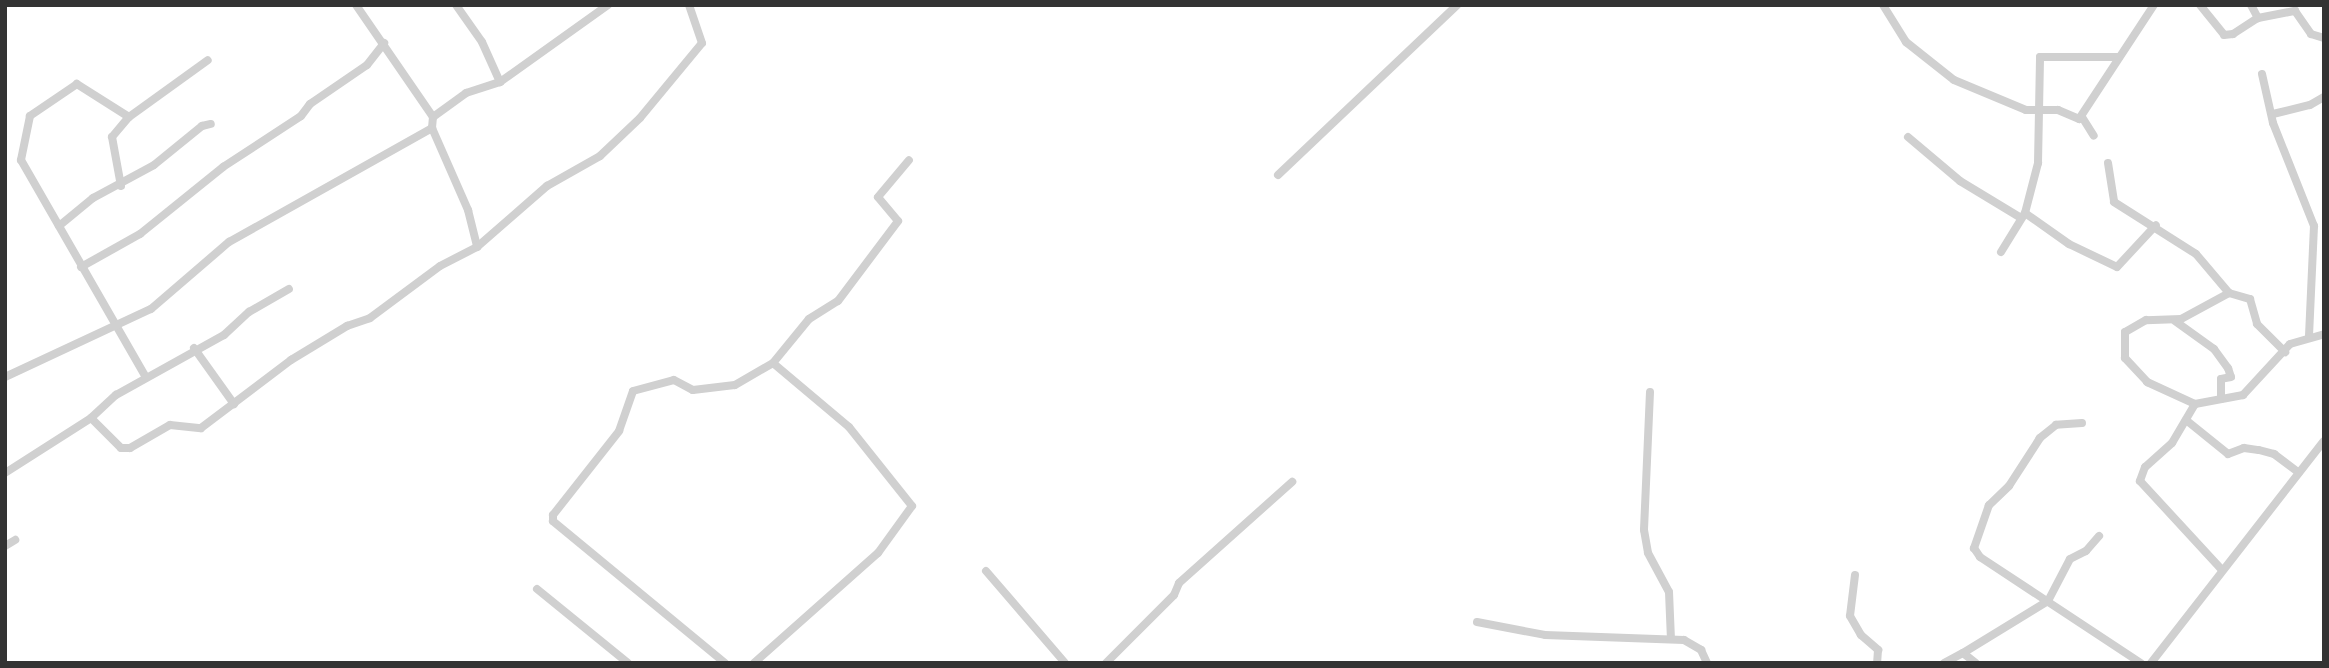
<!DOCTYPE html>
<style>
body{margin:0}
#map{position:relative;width:2329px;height:668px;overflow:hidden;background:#fff;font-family:"Source Sans 3",sans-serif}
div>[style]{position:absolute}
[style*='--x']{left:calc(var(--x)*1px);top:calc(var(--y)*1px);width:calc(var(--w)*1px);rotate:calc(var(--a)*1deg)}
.minor>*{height:8px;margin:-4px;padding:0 4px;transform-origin:4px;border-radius:4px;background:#d0d0d0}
span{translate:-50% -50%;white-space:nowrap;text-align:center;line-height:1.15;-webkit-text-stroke:7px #fff;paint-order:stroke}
.frame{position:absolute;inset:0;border:7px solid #333;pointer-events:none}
</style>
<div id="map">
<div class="minor">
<div style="--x:356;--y:5;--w:136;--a:55.5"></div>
<div style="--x:456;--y:5;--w:45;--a:54.9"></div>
<div style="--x:482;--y:42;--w:44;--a:65.8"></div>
<div style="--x:1883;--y:5;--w:44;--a:58.1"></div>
<div style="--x:1906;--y:42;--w:61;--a:38.4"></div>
<div style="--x:1954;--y:80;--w:78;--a:22.6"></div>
<div style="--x:2026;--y:110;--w:32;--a:0"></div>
<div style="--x:2058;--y:110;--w:23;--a:23"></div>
<div style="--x:2079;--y:119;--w:136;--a:-56.7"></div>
<div style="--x:2200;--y:5;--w:38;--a:51"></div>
<div style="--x:2224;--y:35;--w:9;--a:-6"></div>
<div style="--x:2233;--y:34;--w:30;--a:-33"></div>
<div style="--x:2258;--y:18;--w:38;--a:-11"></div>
<div style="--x:2295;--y:11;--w:28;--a:55"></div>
<div style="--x:2311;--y:34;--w:14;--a:17"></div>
<div style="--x:2251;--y:5;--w:15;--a:62"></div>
<div style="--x:2262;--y:74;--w:50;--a:77.3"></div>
<div style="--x:2273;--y:123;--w:111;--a:68.3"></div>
<div style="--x:2314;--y:226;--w:112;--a:92.6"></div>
<div style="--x:2273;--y:114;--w:38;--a:-14"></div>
<div style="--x:2310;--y:105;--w:16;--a:-30"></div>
<div style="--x:129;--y:117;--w:62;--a:-147.6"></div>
<div style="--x:77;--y:84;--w:57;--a:145.8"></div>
<div style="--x:30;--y:116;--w:45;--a:101.6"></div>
<div style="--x:21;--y:160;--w:250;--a:60.1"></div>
<div style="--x:2082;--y:117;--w:22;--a:58"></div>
<div style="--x:432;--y:128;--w:90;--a:66.3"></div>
<div style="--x:468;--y:210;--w:38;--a:76"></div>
<div style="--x:1908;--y:137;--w:68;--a:40.2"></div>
<div style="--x:1960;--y:181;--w:71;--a:31.2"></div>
<div style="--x:2108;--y:163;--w:39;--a:81"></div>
<div style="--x:2114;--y:202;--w:97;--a:32.4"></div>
<div style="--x:2196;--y:254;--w:51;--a:49.8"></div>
<div style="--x:2229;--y:293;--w:22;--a:16"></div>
<div style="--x:2250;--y:299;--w:26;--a:74"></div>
<div style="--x:2257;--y:324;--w:40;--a:45"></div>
<div style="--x:1278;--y:175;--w:247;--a:-43.5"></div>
<div style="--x:121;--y:186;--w:50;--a:-100.4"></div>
<div style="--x:112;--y:137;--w:26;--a:-50"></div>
<div style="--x:129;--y:117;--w:97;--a:-35.8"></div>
<div style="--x:2025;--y:213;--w:54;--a:35.2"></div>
<div style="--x:2069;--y:244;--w:53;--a:25.6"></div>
<div style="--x:2117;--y:267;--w:57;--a:-47.1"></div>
<div style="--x:59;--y:226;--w:44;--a:-39.5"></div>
<div style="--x:93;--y:198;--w:69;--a:-28.4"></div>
<div style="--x:154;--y:165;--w:62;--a:-39.1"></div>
<div style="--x:202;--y:126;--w:9;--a:-13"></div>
<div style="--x:2001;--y:252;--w:46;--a:-58.4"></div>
<div style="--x:2025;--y:213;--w:52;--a:-75.4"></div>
<div style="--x:2038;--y:163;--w:106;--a:-88.9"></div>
<div style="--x:2040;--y:57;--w:79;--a:0"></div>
<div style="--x:81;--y:267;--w:68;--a:-29.2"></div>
<div style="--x:140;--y:234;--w:107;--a:-38.9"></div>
<div style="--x:223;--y:167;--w:93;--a:-33.2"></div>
<div style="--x:301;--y:116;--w:15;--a:-53"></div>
<div style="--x:310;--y:104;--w:69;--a:-34.4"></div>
<div style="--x:367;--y:65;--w:28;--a:-52"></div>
<div style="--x:2229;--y:293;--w:55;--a:151.6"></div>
<div style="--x:2181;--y:319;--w:35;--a:178"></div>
<div style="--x:2146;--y:320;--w:24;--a:150"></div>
<div style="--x:2125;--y:332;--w:26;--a:90"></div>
<div style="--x:2125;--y:358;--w:33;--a:47"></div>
<div style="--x:2147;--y:382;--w:53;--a:24.6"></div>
<div style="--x:2195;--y:404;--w:49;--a:-10.6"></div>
<div style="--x:2243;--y:395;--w:69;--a:-47.3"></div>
<div style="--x:2290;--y:344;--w:35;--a:-16"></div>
<div style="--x:2175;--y:321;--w:48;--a:35.7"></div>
<div style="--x:2214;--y:349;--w:24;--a:54"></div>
<div style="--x:2228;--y:368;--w:9;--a:72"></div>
<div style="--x:2231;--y:377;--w:10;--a:169"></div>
<div style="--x:2221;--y:379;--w:20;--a:90"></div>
<div style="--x:194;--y:348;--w:69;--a:54.5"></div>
<div style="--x:5;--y:377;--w:161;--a:-25"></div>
<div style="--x:151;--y:309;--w:103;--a:-40.7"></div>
<div style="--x:229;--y:242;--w:233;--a:-29.3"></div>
<div style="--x:432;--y:128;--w:11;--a:-85"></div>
<div style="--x:433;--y:117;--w:41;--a:-36"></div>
<div style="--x:466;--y:93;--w:36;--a:-18"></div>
<div style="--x:500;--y:82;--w:133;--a:-35.5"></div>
<div style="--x:1650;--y:392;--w:138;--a:92.5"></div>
<div style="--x:1644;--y:530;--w:23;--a:80"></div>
<div style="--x:1648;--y:553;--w:44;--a:61.7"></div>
<div style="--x:1669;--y:592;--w:47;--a:87.6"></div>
<div style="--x:2195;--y:404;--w:45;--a:120.5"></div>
<div style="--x:2172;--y:443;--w:36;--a:138"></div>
<div style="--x:2145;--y:467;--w:15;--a:110"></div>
<div style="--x:2140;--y:481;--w:121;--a:47.3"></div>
<div style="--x:91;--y:418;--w:42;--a:45"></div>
<div style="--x:121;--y:448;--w:9;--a:0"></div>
<div style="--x:130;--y:448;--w:46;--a:-29.9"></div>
<div style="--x:170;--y:425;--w:31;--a:6"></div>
<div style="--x:201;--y:428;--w:113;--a:-37.1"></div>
<div style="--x:291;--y:360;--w:66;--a:-31.3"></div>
<div style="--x:347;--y:326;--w:24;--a:-19"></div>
<div style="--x:370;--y:318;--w:87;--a:-36.6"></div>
<div style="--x:440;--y:266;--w:42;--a:-27.2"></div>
<div style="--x:477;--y:247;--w:93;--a:-41.1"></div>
<div style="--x:547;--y:186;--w:61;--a:-29.5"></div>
<div style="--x:600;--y:156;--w:55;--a:-43.5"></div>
<div style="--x:640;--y:118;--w:97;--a:-50.4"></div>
<div style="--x:702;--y:43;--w:40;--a:-108.9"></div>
<div style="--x:2186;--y:420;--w:54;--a:39"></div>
<div style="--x:2228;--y:454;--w:17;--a:-21"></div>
<div style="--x:2244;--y:448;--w:15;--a:8"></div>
<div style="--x:2259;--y:450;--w:16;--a:15"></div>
<div style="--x:2274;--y:454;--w:31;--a:37"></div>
<div style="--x:2082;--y:423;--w:26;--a:176"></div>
<div style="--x:2056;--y:425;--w:21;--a:141"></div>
<div style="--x:2040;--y:438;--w:57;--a:122.9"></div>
<div style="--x:2009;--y:486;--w:28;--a:136"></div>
<div style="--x:1989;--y:505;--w:46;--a:109.2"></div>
<div style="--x:1974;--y:548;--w:11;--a:56"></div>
<div style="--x:1980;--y:557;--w:193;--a:33.4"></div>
<div style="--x:5;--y:473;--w:102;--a:-32.6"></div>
<div style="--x:91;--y:418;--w:34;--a:-43"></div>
<div style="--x:116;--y:395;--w:124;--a:-29.1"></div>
<div style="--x:224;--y:335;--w:34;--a:-43"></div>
<div style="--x:249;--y:312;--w:46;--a:-29.9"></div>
<div style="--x:5;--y:546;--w:12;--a:-31"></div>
<div style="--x:986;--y:571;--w:121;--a:49.3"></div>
<div style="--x:1855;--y:575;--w:41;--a:97"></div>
<div style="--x:1850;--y:616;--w:22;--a:60"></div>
<div style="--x:1861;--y:635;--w:23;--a:41"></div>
<div style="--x:1878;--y:650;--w:13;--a:94"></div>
<div style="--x:537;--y:589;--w:117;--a:39.1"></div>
<div style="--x:1477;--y:622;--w:69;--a:10.8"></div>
<div style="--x:1545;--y:635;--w:139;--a:2.1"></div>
<div style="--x:1684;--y:640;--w:20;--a:30"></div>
<div style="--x:1701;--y:650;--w:14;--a:65"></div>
<div style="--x:1963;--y:653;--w:100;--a:-31.5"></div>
<div style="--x:2048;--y:601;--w:47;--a:-62.4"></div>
<div style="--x:2070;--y:559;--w:18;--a:-27"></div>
<div style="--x:2086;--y:551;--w:20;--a:-49"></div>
<div style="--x:725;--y:663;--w:223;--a:-140.5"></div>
<div style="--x:553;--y:521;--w:6;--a:-90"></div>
<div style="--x:553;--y:515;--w:107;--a:-51.8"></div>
<div style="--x:619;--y:431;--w:42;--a:-70.7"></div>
<div style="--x:633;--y:391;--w:42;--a:-15"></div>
<div style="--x:674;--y:380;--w:21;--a:28"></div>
<div style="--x:693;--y:390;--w:42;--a:-6.8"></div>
<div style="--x:735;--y:385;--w:44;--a:-30.1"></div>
<div style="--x:773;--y:363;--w:57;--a:-50.7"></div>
<div style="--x:809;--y:319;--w:34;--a:-32"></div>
<div style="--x:838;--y:301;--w:100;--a:-53.1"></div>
<div style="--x:898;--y:221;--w:31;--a:-130"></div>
<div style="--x:878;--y:197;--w:48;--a:-50"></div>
<div style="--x:754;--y:663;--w:166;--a:-41.6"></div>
<div style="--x:878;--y:553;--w:58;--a:-54.1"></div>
<div style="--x:912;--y:506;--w:101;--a:-128.6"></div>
<div style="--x:849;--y:427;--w:99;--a:-139.9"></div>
<div style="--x:1106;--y:663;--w:96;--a:-45"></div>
<div style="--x:1174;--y:595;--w:13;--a:-67"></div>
<div style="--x:1179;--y:583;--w:152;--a:-41.8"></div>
<div style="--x:1944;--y:663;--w:21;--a:-28"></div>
<div style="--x:1963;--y:653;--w:16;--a:38"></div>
<div style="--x:2151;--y:663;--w:281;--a:-52.1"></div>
</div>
<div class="frame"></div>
</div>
